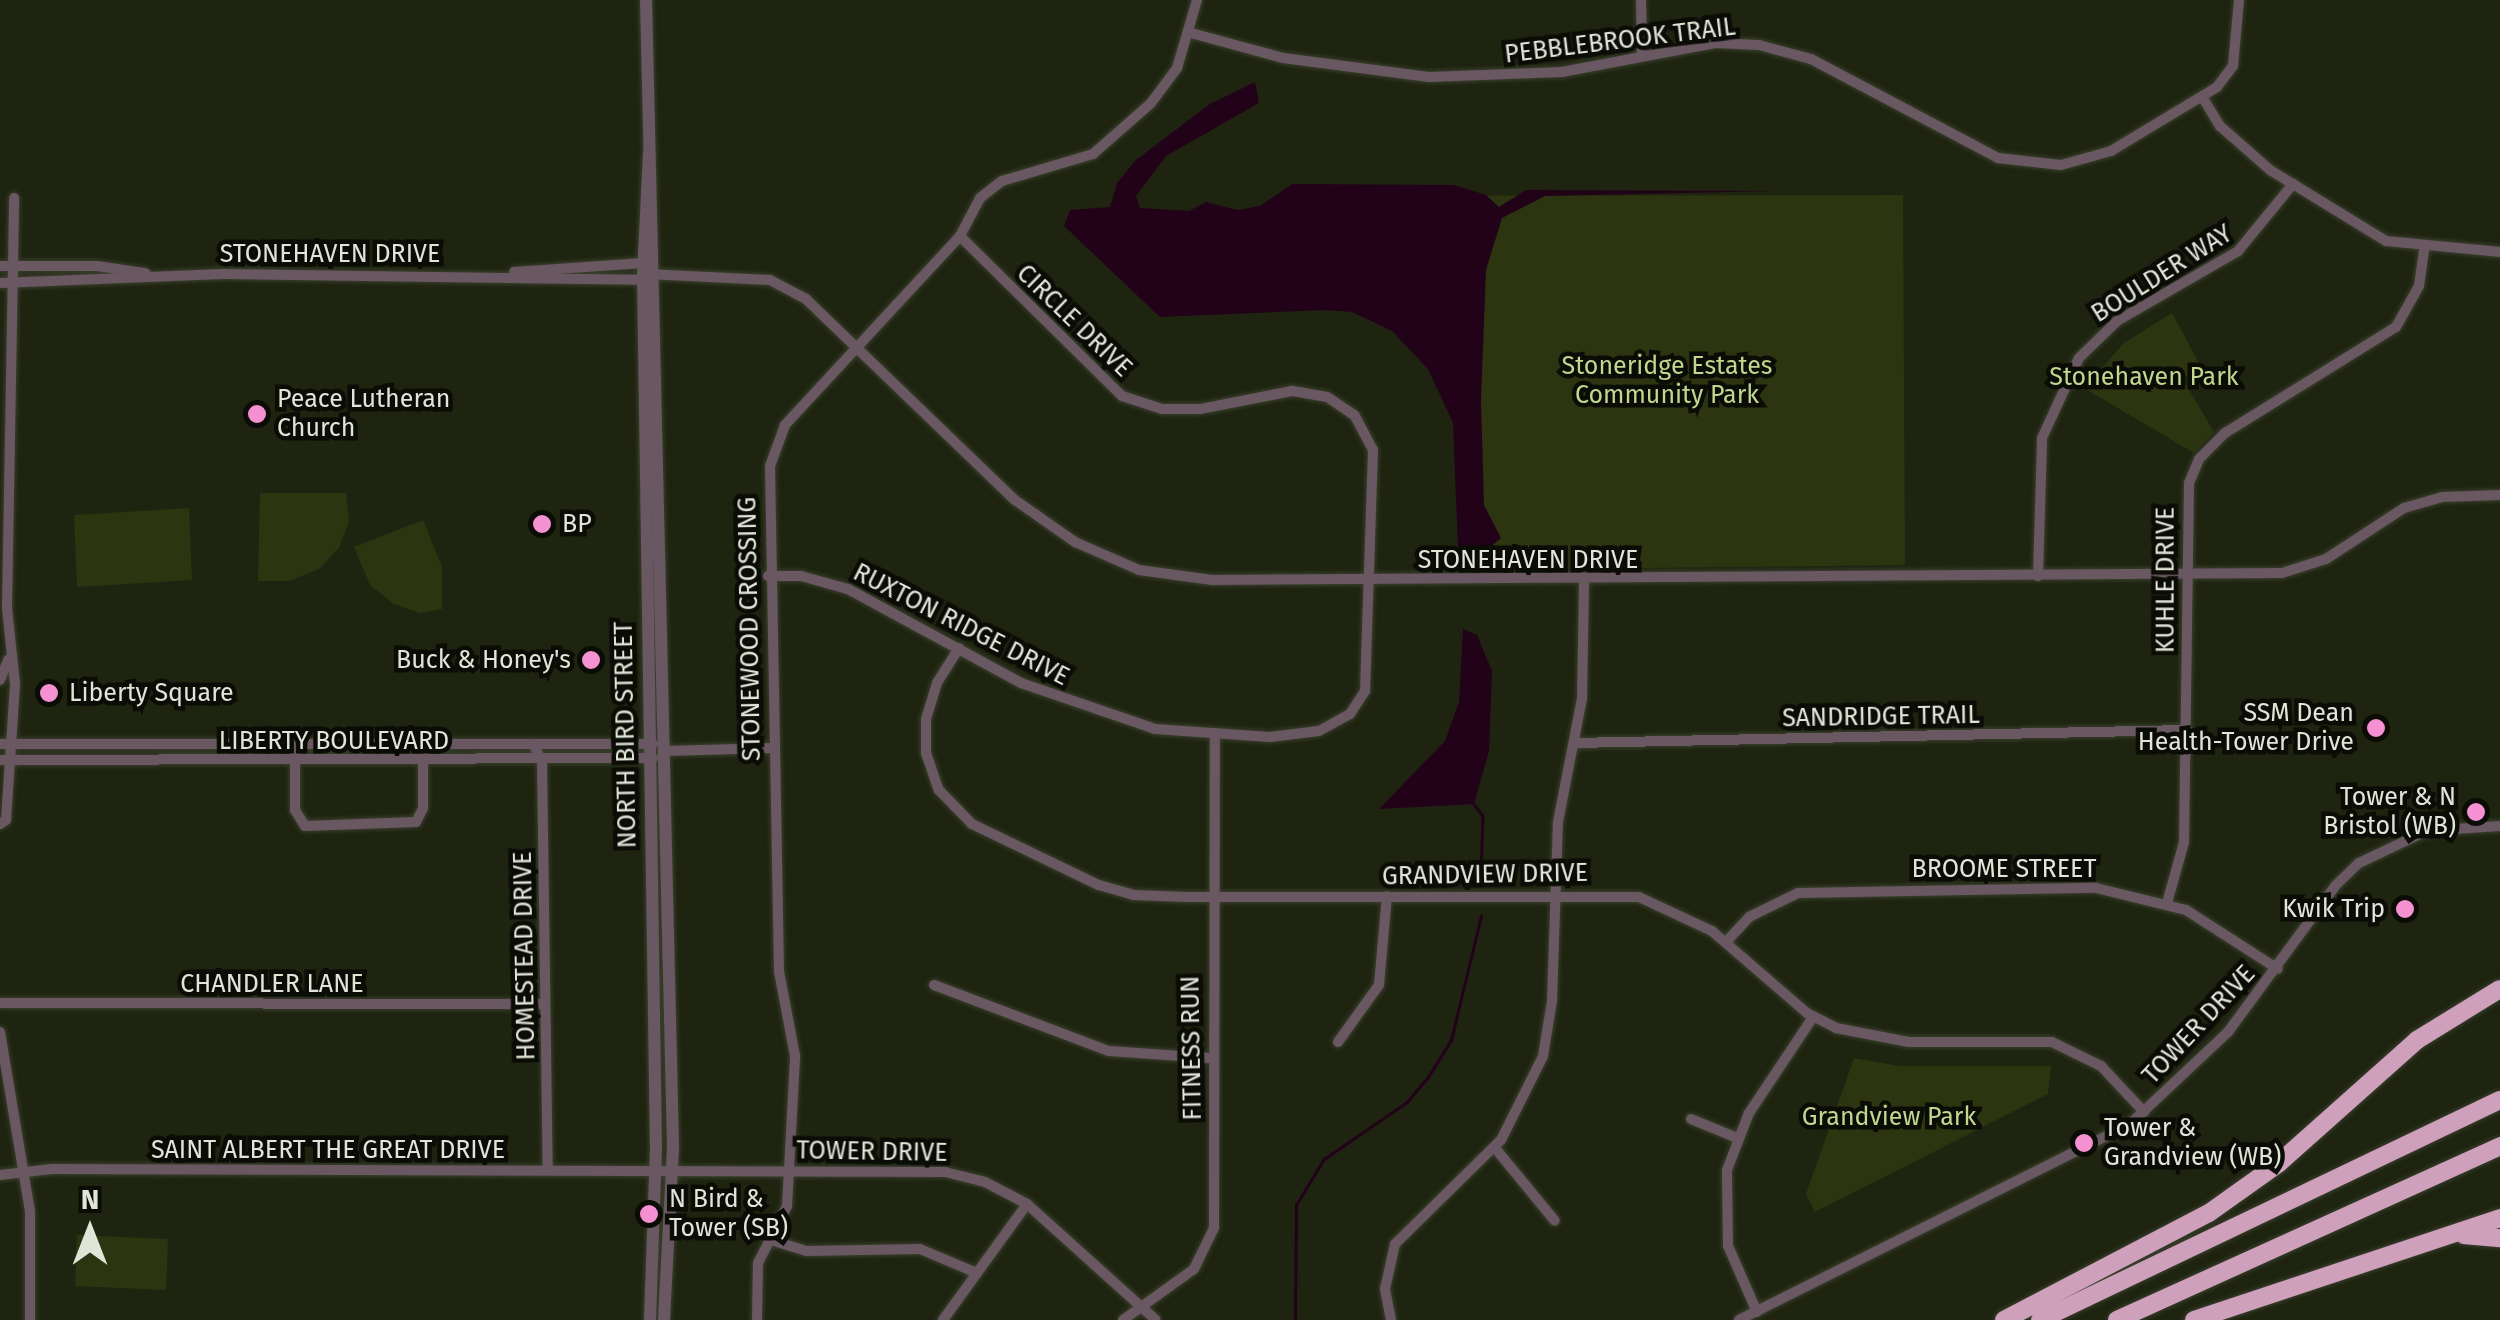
<!DOCTYPE html>
<style>
body{margin:0}
#map{position:relative;width:2500px;height:1320px;overflow:hidden;background:#1e2410;font-family:"Fira Sans",sans-serif}
div>[style]{position:absolute}
[style*='--x']{left:calc(var(--x)*1px);top:calc(var(--y)*1px);width:calc(var(--w)*1px);rotate:calc(var(--a)*1deg)}
.green>*{inset:0;background:#2c3510}
.water>*{inset:0;background:#220219}
.stream>*{height:2.5px;margin:-1.25px;padding:0 1.25px;transform-origin:1.25px;border-radius:1.25px;background:#220219}
.roads{filter:drop-shadow(0 0 2px #393f2c) drop-shadow(0 0 2px #393f2c)}
.minor>*{height:10px;margin:-5px;padding:0 5px;transform-origin:5px;border-radius:5px;background:#695762}
.tertiary>*{height:12px;margin:-6px;padding:0 6px;transform-origin:6px;border-radius:6px;background:#695762}
.motorway>*{height:18px;margin:-9px;padding:0 9px;transform-origin:9px;border-radius:9px;background:#cea0bc}
.dots>*{width:28px;height:28px;translate:-50% -50%;box-sizing:border-box;border:5px solid #0a0c05;border-radius:50%}
span{translate:-50% -50%;white-space:nowrap;text-align:center;line-height:1.15;-webkit-text-stroke:9px #0a0c05;paint-order:stroke}
.street-label{font-size:25px;color:#e0e5d8}
.park-label{font-size:25px;color:#c1d68f}
.poi-label{font-size:25px;color:#e0e5d8}
.left{translate:0 -50%;text-align:left}
.right{translate:-100% -50%;text-align:right}
.north{position:absolute;left:40px;top:1180px;width:100px;height:100px;-webkit-text-stroke:8px #0a0c05;paint-order:stroke;rotate:0deg;font-size:28px;font-weight:700;line-height:40px;text-align:center;color:#e0e5d8}
.north::after{content:'';display:block;margin:auto;width:35px;height:45px;background:#e0e5d8;clip-path:polygon(50% 0,100% 100%,50% 72%,0 100%)}
</style>
<div id="map">
<div class="green">
<div style="clip-path:polygon(1903px 195px,1905px 565px,1464px 570px,1464px 301px,1275px 196px)"></div>
<div style="clip-path:polygon(2172px 313px,2201px 367px,2182px 378px,2214px 432px,2194px 453px,2084px 388px,2124px 343px)"></div>
<div style="clip-path:polygon(260px 493px,346px 493px,349px 521px,339px 548px,319px 569px,289px 581px,258px 581px)"></div>
<div style="clip-path:polygon(189px 508px,192px 580px,77px 587px,74px 515px)"></div>
<div style="clip-path:polygon(423px 520px,442px 567px,442px 609px,420px 613px,394px 604px,370px 585px,354px 547px)"></div>
<div style="clip-path:polygon(1854px 1058px,1899px 1066px,2051px 1066px,2048px 1094px,1815px 1212px,1806px 1194px)"></div>
<div style="clip-path:polygon(77px 1235px,168px 1239px,166px 1290px,75px 1286px)"></div>
</div>
<div class="water">
<div style="clip-path:polygon(1255px 82px,1259px 103px,1166px 156px,1136px 196px,1140px 208px,1189px 211px,1206px 202px,1237px 210px,1260px 206px,1292px 184px,1454px 185px,1486px 195px,1499px 207px,1526px 190px,1775px 191px,1545px 196px,1502px 218px,1486px 270px,1481px 400px,1484px 505px,1501px 538px,1489px 548px,1458px 549px,1453px 423px,1428px 369px,1392px 331px,1352px 312px,1325px 310px,1160px 317px,1064px 226px,1070px 210px,1110px 207px,1117px 183px,1136px 160px,1210px 104px)"></div>
<div style="clip-path:polygon(1463px 629px,1477px 635px,1492px 671px,1489px 751px,1474px 804px,1379px 809px,1445px 741px,1459px 702px)"></div>
</div>
<div class="stream">
<div style="--x:1474;--y:804;--w:15;--a:53"></div>
<div style="--x:1483;--y:816;--w:61;--a:91.9"></div>
<div style="--x:1295;--y:1320;--w:115;--a:-89.5"></div>
<div style="--x:1296;--y:1205;--w:54;--a:-58.7"></div>
<div style="--x:1324;--y:1159;--w:101;--a:-34.5"></div>
<div style="--x:1407;--y:1102;--w:33;--a:-50"></div>
<div style="--x:1428;--y:1077;--w:44;--a:-58.1"></div>
<div style="--x:1451;--y:1040;--w:128;--a:-76.4"></div>
</div>
<div class="roads">
<div class="minor">
<div style="--x:1641;--y:0;--w:54;--a:88.9"></div>
<div style="--x:1191;--y:33;--w:95;--a:15.2"></div>
<div style="--x:1283;--y:58;--w:147;--a:7.4"></div>
<div style="--x:1429;--y:77;--w:133;--a:-2.2"></div>
<div style="--x:1562;--y:72;--w:156;--a:-10.7"></div>
<div style="--x:1715;--y:43;--w:44;--a:2.6"></div>
<div style="--x:1759;--y:45;--w:54;--a:15.1"></div>
<div style="--x:1811;--y:59;--w:212;--a:27.9"></div>
<div style="--x:1998;--y:158;--w:63;--a:6.3"></div>
<div style="--x:2061;--y:165;--w:52;--a:-15.6"></div>
<div style="--x:2111;--y:151;--w:124;--a:-31.1"></div>
<div style="--x:2217;--y:87;--w:26;--a:-53"></div>
<div style="--x:2233;--y:66;--w:66;--a:-84.8"></div>
<div style="--x:2203;--y:98;--w:33;--a:59"></div>
<div style="--x:2220;--y:126;--w:67;--a:41.3"></div>
<div style="--x:2270;--y:170;--w:136;--a:31.5"></div>
<div style="--x:2386;--y:241;--w:115;--a:5.5"></div>
<div style="--x:0;--y:266;--w:97;--a:0"></div>
<div style="--x:97;--y:266;--w:49;--a:8.3"></div>
<div style="--x:514;--y:272;--w:129;--a:-4"></div>
<div style="--x:647;--y:274;--w:123;--a:2.8"></div>
<div style="--x:770;--y:280;--w:41;--a:27.8"></div>
<div style="--x:806;--y:299;--w:290;--a:43.9"></div>
<div style="--x:1015;--y:500;--w:73;--a:35"></div>
<div style="--x:1075;--y:542;--w:70;--a:23.6"></div>
<div style="--x:1139;--y:570;--w:74;--a:7.8"></div>
<div style="--x:1212;--y:580;--w:1070;--a:-0.37"></div>
<div style="--x:2282;--y:573;--w:46;--a:-17.7"></div>
<div style="--x:2326;--y:559;--w:93;--a:-33.2"></div>
<div style="--x:2404;--y:508;--w:40;--a:-16"></div>
<div style="--x:2442;--y:497;--w:58;--a:-2"></div>
<div style="--x:0;--y:283;--w:223;--a:-2.3"></div>
<div style="--x:223;--y:274;--w:420;--a:0.8"></div>
<div style="--x:768;--y:576;--w:33;--a:0"></div>
<div style="--x:801;--y:576;--w:49;--a:15.5"></div>
<div style="--x:848;--y:589;--w:197;--a:28.5"></div>
<div style="--x:1021;--y:683;--w:142;--a:18.9"></div>
<div style="--x:1155;--y:729;--w:115;--a:4"></div>
<div style="--x:1270;--y:737;--w:49;--a:-7"></div>
<div style="--x:1319;--y:731;--w:35;--a:-29"></div>
<div style="--x:1350;--y:714;--w:27;--a:-57"></div>
<div style="--x:1365;--y:691;--w:241;--a:-88.1"></div>
<div style="--x:1373;--y:450;--w:40;--a:-118"></div>
<div style="--x:1354;--y:415;--w:32;--a:-146"></div>
<div style="--x:1327;--y:397;--w:36;--a:-170"></div>
<div style="--x:1292;--y:391;--w:94;--a:168.9"></div>
<div style="--x:1200;--y:409;--w:38;--a:180"></div>
<div style="--x:1162;--y:409;--w:42;--a:-162"></div>
<div style="--x:1122;--y:396;--w:228;--a:-135.4"></div>
<div style="--x:2038;--y:576;--w:138;--a:-88.3"></div>
<div style="--x:2042;--y:438;--w:88;--a:-65.2"></div>
<div style="--x:2079;--y:358;--w:53;--a:-44.2"></div>
<div style="--x:2117;--y:321;--w:140;--a:-30"></div>
<div style="--x:2238;--y:251;--w:87;--a:-50.6"></div>
<div style="--x:959;--y:648;--w:41;--a:122.2"></div>
<div style="--x:937;--y:683;--w:38;--a:107"></div>
<div style="--x:926;--y:719;--w:34;--a:90"></div>
<div style="--x:926;--y:753;--w:39;--a:71"></div>
<div style="--x:939;--y:790;--w:47;--a:45.9"></div>
<div style="--x:972;--y:824;--w:141;--a:25.7"></div>
<div style="--x:1099;--y:885;--w:35;--a:16"></div>
<div style="--x:1133;--y:895;--w:54;--a:2.1"></div>
<div style="--x:1187;--y:897;--w:452;--a:0"></div>
<div style="--x:1639;--y:897;--w:81;--a:25"></div>
<div style="--x:1712;--y:931;--w:125;--a:40.8"></div>
<div style="--x:1807;--y:1013;--w:33;--a:27"></div>
<div style="--x:1836;--y:1028;--w:74;--a:10.9"></div>
<div style="--x:1909;--y:1042;--w:143;--a:0"></div>
<div style="--x:2052;--y:1042;--w:55;--a:26.1"></div>
<div style="--x:2101;--y:1066;--w:63;--a:46.9"></div>
<div style="--x:0;--y:680;--w:22;--a:-68"></div>
<div style="--x:295;--y:743;--w:67;--a:90"></div>
<div style="--x:295;--y:810;--w:19;--a:58"></div>
<div style="--x:305;--y:826;--w:111;--a:-2.1"></div>
<div style="--x:416;--y:822;--w:16;--a:-63"></div>
<div style="--x:423;--y:808;--w:65;--a:-90"></div>
<div style="--x:1575;--y:743;--w:612;--a:-1.22"></div>
<div style="--x:0;--y:744;--w:653;--a:0"></div>
<div style="--x:533;--y:744;--w:19;--a:62"></div>
<div style="--x:542;--y:761;--w:409;--a:89.2"></div>
<div style="--x:665;--y:751;--w:107;--a:-1.6"></div>
<div style="--x:0;--y:760;--w:653;--a:-0.18"></div>
<div style="--x:0;--y:824;--w:7;--a:-34"></div>
<div style="--x:6;--y:820;--w:136;--a:-86.2"></div>
<div style="--x:15;--y:684;--w:76;--a:-96"></div>
<div style="--x:7;--y:608;--w:410;--a:-89"></div>
<div style="--x:2167;--y:903;--w:63;--a:-74.4"></div>
<div style="--x:2184;--y:842;--w:359;--a:-89.2"></div>
<div style="--x:2189;--y:483;--w:26;--a:-67"></div>
<div style="--x:2199;--y:459;--w:37;--a:-45"></div>
<div style="--x:2225;--y:433;--w:201;--a:-31.8"></div>
<div style="--x:2396;--y:327;--w:47;--a:-60.7"></div>
<div style="--x:2419;--y:286;--w:37;--a:-82"></div>
<div style="--x:1726;--y:942;--w:34;--a:-47"></div>
<div style="--x:1749;--y:917;--w:55;--a:-26.1"></div>
<div style="--x:1798;--y:893;--w:298;--a:-1"></div>
<div style="--x:2096;--y:888;--w:93;--a:13.7"></div>
<div style="--x:2186;--y:910;--w:109;--a:32.7"></div>
<div style="--x:934;--y:985;--w:187;--a:20.7"></div>
<div style="--x:1109;--y:1051;--w:101;--a:4"></div>
<div style="--x:0;--y:1003;--w:544;--a:0.11"></div>
<div style="--x:0;--y:1032;--w:181;--a:80.5"></div>
<div style="--x:30;--y:1211;--w:109;--a:90"></div>
<div style="--x:1338;--y:1042;--w:70;--a:-54.3"></div>
<div style="--x:1379;--y:985;--w:89;--a:-84.9"></div>
<div style="--x:1691;--y:1119;--w:50;--a:22.4"></div>
<div style="--x:1495;--y:1148;--w:94;--a:50.6"></div>
<div style="--x:0;--y:1175;--w:52;--a:-6.6"></div>
<div style="--x:52;--y:1169;--w:893;--a:0.19"></div>
<div style="--x:945;--y:1172;--w:41;--a:14"></div>
<div style="--x:985;--y:1182;--w:47;--a:27.6"></div>
<div style="--x:1027;--y:1204;--w:173;--a:42"></div>
<div style="--x:774;--y:1241;--w:34;--a:17"></div>
<div style="--x:807;--y:1251;--w:113;--a:-1"></div>
<div style="--x:920;--y:1249;--w:62;--a:22.8"></div>
<div style="--x:1757;--y:1312;--w:72;--a:-113.7"></div>
<div style="--x:1728;--y:1246;--w:76;--a:-90.8"></div>
<div style="--x:1727;--y:1170;--w:61;--a:-68.9"></div>
<div style="--x:1749;--y:1113;--w:115;--a:-56.3"></div>
<div style="--x:757;--y:1320;--w:57;--a:-89"></div>
<div style="--x:758;--y:1263;--w:64;--a:-63"></div>
<div style="--x:787;--y:1206;--w:150;--a:-86.9"></div>
<div style="--x:795;--y:1056;--w:86;--a:-100.7"></div>
<div style="--x:779;--y:971;--w:505;--a:-91.02"></div>
<div style="--x:770;--y:466;--w:44;--a:-69.9"></div>
<div style="--x:785;--y:425;--w:258;--a:-47.2"></div>
<div style="--x:960;--y:236;--w:43;--a:-62.2"></div>
<div style="--x:980;--y:198;--w:28;--a:-38"></div>
<div style="--x:1002;--y:181;--w:95;--a:-16.5"></div>
<div style="--x:1093;--y:154;--w:77;--a:-41.3"></div>
<div style="--x:1151;--y:103;--w:44;--a:-53.4"></div>
<div style="--x:1177;--y:68;--w:71;--a:-73.6"></div>
<div style="--x:943;--y:1320;--w:143;--a:-54.1"></div>
<div style="--x:1123;--y:1320;--w:87;--a:-35.7"></div>
<div style="--x:1194;--y:1269;--w:46;--a:-64"></div>
<div style="--x:1214;--y:1228;--w:495;--a:-89.9"></div>
<div style="--x:1391;--y:1320;--w:32;--a:-101"></div>
<div style="--x:1385;--y:1289;--w:46;--a:-77.5"></div>
<div style="--x:1395;--y:1244;--w:148;--a:-44.5"></div>
<div style="--x:1501;--y:1140;--w:94;--a:-63.4"></div>
<div style="--x:1543;--y:1056;--w:56;--a:-80.7"></div>
<div style="--x:1552;--y:1001;--w:179;--a:-88.1"></div>
<div style="--x:1558;--y:822;--w:125;--a:-79"></div>
<div style="--x:1582;--y:699;--w:119;--a:-89"></div>
<div style="--x:1739;--y:1320;--w:436;--a:-26.6"></div>
<div style="--x:2129;--y:1125;--w:136;--a:-43.2"></div>
<div style="--x:2228;--y:1032;--w:182;--a:-53.7"></div>
<div style="--x:2336;--y:885;--w:32;--a:-44"></div>
<div style="--x:2359;--y:863;--w:74;--a:-25.5"></div>
<div style="--x:2426;--y:831;--w:74;--a:-3.9"></div>
</div>
<div class="tertiary">
<div style="--x:646;--y:0;--w:1148;--a:88.65"></div>
<div style="--x:673;--y:1148;--w:172;--a:93"></div>
<div style="--x:649;--y:153;--w:121;--a:92.8"></div>
<div style="--x:643;--y:274;--w:874;--a:89.15"></div>
<div style="--x:656;--y:1148;--w:172;--a:92"></div>
</div>
<div class="motorway">
<div style="--x:2464;--y:1235;--w:36;--a:5"></div>
<div style="--x:2004;--y:1320;--w:231;--a:-27.6"></div>
<div style="--x:2209;--y:1213;--w:86;--a:-35.5"></div>
<div style="--x:2279;--y:1163;--w:185;--a:-41.7"></div>
<div style="--x:2417;--y:1040;--w:97;--a:-31.6"></div>
<div style="--x:2040;--y:1320;--w:510;--a:-25.56"></div>
<div style="--x:2117;--y:1320;--w:421;--a:-24.4"></div>
<div style="--x:2194;--y:1320;--w:323;--a:-18.4"></div>
</div>
</div>
<div class="dots">
<div style="left:257px;top:414px;background:#f591d3"></div>
<div style="left:542px;top:524px;background:#f591d3"></div>
<div style="left:591px;top:660px;background:#f591d3"></div>
<div style="left:49px;top:693px;background:#f591d3"></div>
<div style="left:2376px;top:728px;background:#f591d3"></div>
<div style="left:2476px;top:812px;background:#f591d3"></div>
<div style="left:2405px;top:909px;background:#f591d3"></div>
<div style="left:2084px;top:1143px;background:#f591d3"></div>
<div style="left:649px;top:1214px;background:#f591d3"></div>
</div>
<div class="street-label">
<span style="left:1620px;top:41px;rotate:-7deg">PEBBLEBROOK TRAIL</span>
<span style="left:330px;top:254px">STONEHAVEN DRIVE</span>
<span style="left:2162px;top:274px;rotate:-32deg">BOULDER WAY</span>
<span style="left:1074px;top:321px;rotate:44deg">CIRCLE DRIVE</span>
<span style="left:1528px;top:560px">STONEHAVEN DRIVE</span>
<span style="left:2166px;top:580px;rotate:-90deg">KUHLE DRIVE</span>
<span style="left:961px;top:625px;rotate:27deg">RUXTON RIDGE DRIVE</span>
<span style="left:750px;top:629px;rotate:-91deg">STONEWOOD CROSSING</span>
<span style="left:1881px;top:717px;rotate:-1deg">SANDRIDGE TRAIL</span>
<span style="left:626px;top:735px;rotate:-91deg">NORTH BIRD STREET</span>
<span style="left:334px;top:741px">LIBERTY BOULEVARD</span>
<span style="left:2004px;top:869px">BROOME STREET</span>
<span style="left:1485px;top:875px;rotate:-1deg">GRANDVIEW DRIVE</span>
<span style="left:525px;top:956px;rotate:-91deg">HOMESTEAD DRIVE</span>
<span style="left:272px;top:984px">CHANDLER LANE</span>
<span style="left:2199px;top:1025px;rotate:-47deg">TOWER DRIVE</span>
<span style="left:1192px;top:1048px;rotate:-91deg">FITNESS RUN</span>
<span style="left:328px;top:1150px">SAINT ALBERT THE GREAT DRIVE</span>
<span style="left:872px;top:1152px;rotate:1deg">TOWER DRIVE</span>
</div>
<div class="park-label">
<span style="left:1667px;top:381px">Stoneridge Estates<br>Community Park</span>
<span style="left:2144px;top:377px">Stonehaven Park</span>
<span style="left:1889px;top:1117px">Grandview Park</span>
</div>
<div class="poi-label">
<span class="left" style="left:277px;top:414px">Peace Lutheran<br>Church</span>
<span class="left" style="left:562px;top:524px">BP</span>
<span class="right" style="left:571px;top:660px">Buck &amp; Honey's</span>
<span class="left" style="left:69px;top:693px">Liberty Square</span>
<span class="right" style="left:2354px;top:728px">SSM Dean<br>Health-Tower Drive</span>
<span class="right" style="left:2456px;top:812px">Tower &amp; N<br>Bristol (WB)</span>
<span class="right" style="left:2385px;top:909px">Kwik Trip</span>
<span class="left" style="left:2104px;top:1143px">Tower &amp;<br>Grandview (WB)</span>
<span class="left" style="left:669px;top:1214px">N Bird &amp;<br>Tower (SB)</span>
</div>
<div class="north">N</div>
</div>
